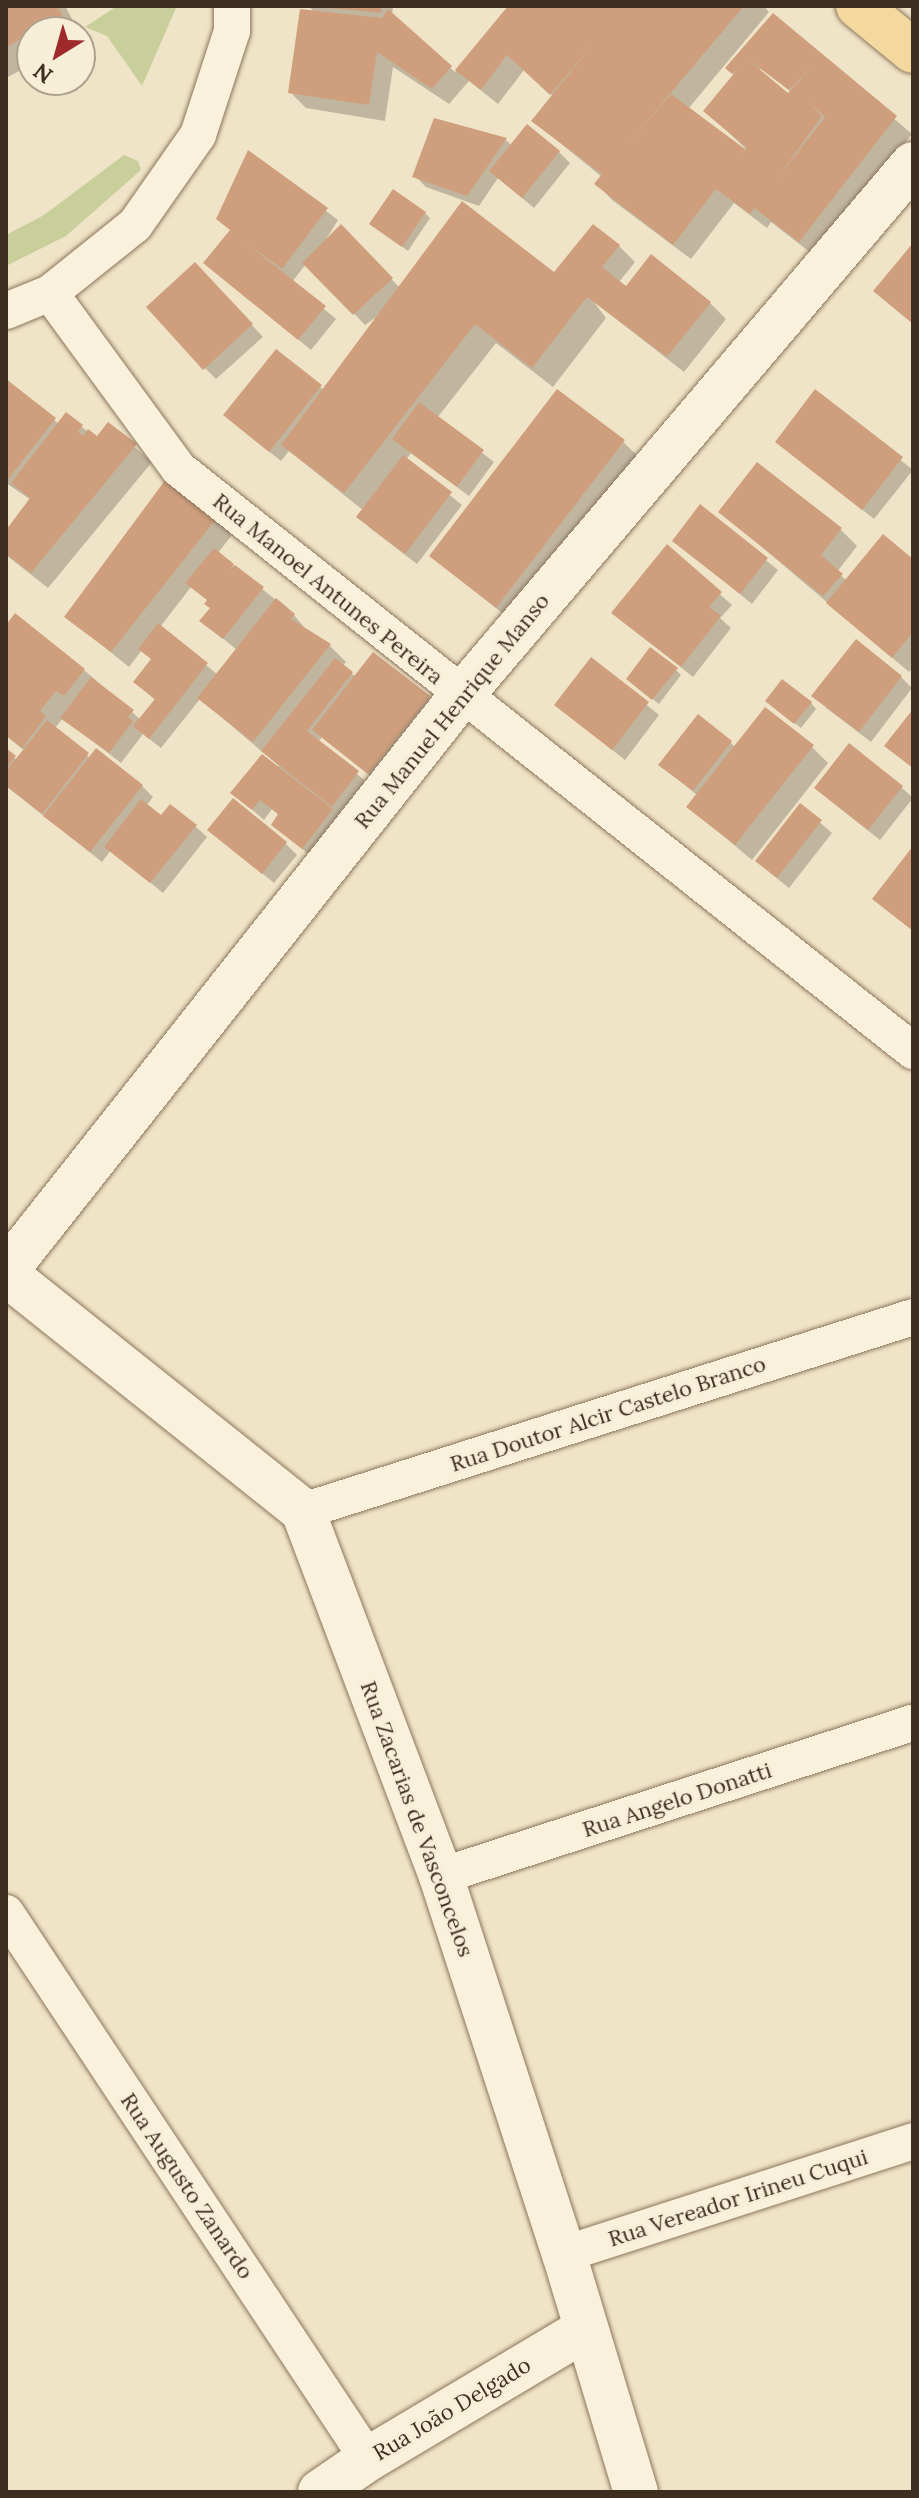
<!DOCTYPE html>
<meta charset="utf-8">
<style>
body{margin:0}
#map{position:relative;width:919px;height:2498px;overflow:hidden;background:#f0e4c8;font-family:Lora,serif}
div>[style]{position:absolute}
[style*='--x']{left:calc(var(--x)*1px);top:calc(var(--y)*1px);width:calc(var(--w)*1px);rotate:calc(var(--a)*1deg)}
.green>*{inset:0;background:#c9cf9b}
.shadow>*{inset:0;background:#0003}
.building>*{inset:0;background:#cf9f7d}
.roads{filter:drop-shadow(0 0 2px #8d765c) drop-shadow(0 0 2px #8d765c)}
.street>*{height:36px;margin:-18px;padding:0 18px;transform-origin:18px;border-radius:18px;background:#faf1dc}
.secondary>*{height:44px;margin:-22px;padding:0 22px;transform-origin:22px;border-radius:22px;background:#faf1dc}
.primary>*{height:44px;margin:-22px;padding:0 22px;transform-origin:22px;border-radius:22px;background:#f3d9a0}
span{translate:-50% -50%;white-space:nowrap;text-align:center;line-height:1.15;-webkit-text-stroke:6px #f7eed8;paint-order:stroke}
.street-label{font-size:22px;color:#3d2e20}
.frame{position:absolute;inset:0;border:8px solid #3d2e20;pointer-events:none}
.north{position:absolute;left:16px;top:16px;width:80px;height:80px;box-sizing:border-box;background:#f7eed8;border:2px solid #ada18e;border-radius:50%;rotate:217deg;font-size:22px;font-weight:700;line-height:32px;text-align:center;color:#3d2e20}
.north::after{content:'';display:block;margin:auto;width:28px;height:36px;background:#9e2a2b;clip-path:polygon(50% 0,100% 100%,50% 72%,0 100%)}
</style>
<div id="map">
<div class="green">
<div style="clip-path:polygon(117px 6px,176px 8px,142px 86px,107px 36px,85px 27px)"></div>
<div style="clip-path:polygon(124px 155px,138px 161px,141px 170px,66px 236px,6px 266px,6px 235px,44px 215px)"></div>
</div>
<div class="shadow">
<div style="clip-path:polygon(6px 6px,65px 6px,79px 32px,32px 32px,32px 64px,6px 78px)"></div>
<div style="clip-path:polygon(evenodd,309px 6px,393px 6px,392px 16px,455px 72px,510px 6px,764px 6px,769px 12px,688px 109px,743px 151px,745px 148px,706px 111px,735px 76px,727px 68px,773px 16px,912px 134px,816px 257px,771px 222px,767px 228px,734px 203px,691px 259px,612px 200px,596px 183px,602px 177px,533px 121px,553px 96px,524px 70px,498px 104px,469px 81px,449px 104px,393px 67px,385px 121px,306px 108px,290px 92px,314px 12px,309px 6px,761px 68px,791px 92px,788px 95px,759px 71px,761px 68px)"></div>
<div style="clip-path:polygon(506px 140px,512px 146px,559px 152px,570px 163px,534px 208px,498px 178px,479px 206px,426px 187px,415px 176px)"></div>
<div style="clip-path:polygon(249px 153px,338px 220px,322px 246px,341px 227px,400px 288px,567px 284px,619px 246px,635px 262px,619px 282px,627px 288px,710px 303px,726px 319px,684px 372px,593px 301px,606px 318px,553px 387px,496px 343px,437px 418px,494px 462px,469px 496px,411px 453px,406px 460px,462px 505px,417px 564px,370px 528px,359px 517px,364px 511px,289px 451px,281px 461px,237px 426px,277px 352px,324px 390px,382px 313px,365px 325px,306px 264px,292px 282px,336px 319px,311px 350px,206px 263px,232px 231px)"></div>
<div style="clip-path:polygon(425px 213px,430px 218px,408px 251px,377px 229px)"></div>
<div style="clip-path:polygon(206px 276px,263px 337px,216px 379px,205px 368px)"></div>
<div style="clip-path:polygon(6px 383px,59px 424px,82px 427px,97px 439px,108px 424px,152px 462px,48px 588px,6px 555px,6px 533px,31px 500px,6px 483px)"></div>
<div style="clip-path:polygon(816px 392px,913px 470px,874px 519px,777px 442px)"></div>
<div style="clip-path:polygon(623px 442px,640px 458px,513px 622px,432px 555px)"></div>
<div style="clip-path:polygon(evenodd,170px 478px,235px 531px,218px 553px,294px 615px,309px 633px,330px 646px,346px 662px,343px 666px,356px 677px,428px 697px,439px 709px,380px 784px,322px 737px,318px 742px,369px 784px,314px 859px,273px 824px,280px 816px,272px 809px,264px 820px,233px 793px,279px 766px,200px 699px,161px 748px,143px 734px,121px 763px,63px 718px,55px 728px,90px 758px,142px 786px,153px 797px,146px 806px,161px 818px,195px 826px,207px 837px,163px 893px,111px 850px,102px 862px,6px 786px,6px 751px,17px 760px,25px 751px,6px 736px,6px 628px,84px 670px,141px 720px,156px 701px,135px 682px,152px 660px,142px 650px,129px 667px,66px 616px,170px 478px,191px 587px,209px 601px,212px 609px,202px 621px,237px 650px,218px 675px,160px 627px,191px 587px)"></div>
<div style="clip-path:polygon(700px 507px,778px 570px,752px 604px,674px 540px)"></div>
<div style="clip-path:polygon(721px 512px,841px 530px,857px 546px,837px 572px,847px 581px,913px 561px,913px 668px,909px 672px)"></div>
<div style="clip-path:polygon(667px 547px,732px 605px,720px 618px,731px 628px,693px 677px,614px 613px)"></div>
<div style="clip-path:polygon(592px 660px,659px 715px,625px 760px,556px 705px)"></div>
<div style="clip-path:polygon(676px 670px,681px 675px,659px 704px,633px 684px)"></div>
<div style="clip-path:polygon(901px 677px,912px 688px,871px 742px,825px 707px)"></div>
<div style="clip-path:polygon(811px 703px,816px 709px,801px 728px,772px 706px)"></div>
<div style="clip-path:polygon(730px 742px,735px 747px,812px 747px,828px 763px,752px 860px,689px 807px,698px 796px,661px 765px)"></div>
<div style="clip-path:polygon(901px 787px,913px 798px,880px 840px,828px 799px)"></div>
<div style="clip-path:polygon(801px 806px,832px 833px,789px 888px,769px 872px)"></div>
<div style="clip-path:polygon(209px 830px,286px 844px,297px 855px,274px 883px)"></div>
</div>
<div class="building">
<div style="clip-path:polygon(6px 6px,57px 6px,63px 16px,6px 47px)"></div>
<div style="clip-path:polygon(310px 6px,381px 6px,381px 13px)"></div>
<div style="clip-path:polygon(evenodd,508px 6px,744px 6px,626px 146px,671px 94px,745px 149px,739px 158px,747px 148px,703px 111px,741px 65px,732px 74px,725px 68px,773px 13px,897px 116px,799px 242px,754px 208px,750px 214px,716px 189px,673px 245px,594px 184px,602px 174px,531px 121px,594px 43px,550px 95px,507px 55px,481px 90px,455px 70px,508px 6px,746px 58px,789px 90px,817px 61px,788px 93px,746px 58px,508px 6px,807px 101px,825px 117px,776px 180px,822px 116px,807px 101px)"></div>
<div style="clip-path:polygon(300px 9px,382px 18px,388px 9px,452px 66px,432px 89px,377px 52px,369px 105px,288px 93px)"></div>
<div style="clip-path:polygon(434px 118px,507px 138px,467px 196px,412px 177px)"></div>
<div style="clip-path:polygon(527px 124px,560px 151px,522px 198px,489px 171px)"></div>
<div style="clip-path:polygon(248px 150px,328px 208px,282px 269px,242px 240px,326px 306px,298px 340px,203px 263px,230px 230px,216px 219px)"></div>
<div style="clip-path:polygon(393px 189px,426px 212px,402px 247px,369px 224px)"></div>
<div style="clip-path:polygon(462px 201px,554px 272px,593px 224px,620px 245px,602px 267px,626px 286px,651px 254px,711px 302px,667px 357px,587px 297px,532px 368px,475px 324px,344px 493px,281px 445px)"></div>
<div style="clip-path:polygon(341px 224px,393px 278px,353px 315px,302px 263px)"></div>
<div style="clip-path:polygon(913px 243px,913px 324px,873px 291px)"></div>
<div style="clip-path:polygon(195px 262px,253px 324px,203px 370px,146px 307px)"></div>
<div style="clip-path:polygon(276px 349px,322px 385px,269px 452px,223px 415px)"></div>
<div style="clip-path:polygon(6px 379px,56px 418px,6px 482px)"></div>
<div style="clip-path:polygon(557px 389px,625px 440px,496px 608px,429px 556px)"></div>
<div style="clip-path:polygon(815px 389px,903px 457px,862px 510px,775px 442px)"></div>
<div style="clip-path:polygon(419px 402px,484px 450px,457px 487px,392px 439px)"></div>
<div style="clip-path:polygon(66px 412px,83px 425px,78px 432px,83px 436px,88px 429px,97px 436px,108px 422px,137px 444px,31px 573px,6px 554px,6px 530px,30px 498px,11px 483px)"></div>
<div style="clip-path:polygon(403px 455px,452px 492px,405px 554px,356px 517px)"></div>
<div style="clip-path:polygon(757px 462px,842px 528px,821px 555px,843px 574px,823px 596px,718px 512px)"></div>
<div style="clip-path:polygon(169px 475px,220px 514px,111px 652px,64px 617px)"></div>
<div style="clip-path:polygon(700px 504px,768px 558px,740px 594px,672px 541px)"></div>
<div style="clip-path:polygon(883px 534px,913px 559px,913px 632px,892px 658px,826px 603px)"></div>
<div style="clip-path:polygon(667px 544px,722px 592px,709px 607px,721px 616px,681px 667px,611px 613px)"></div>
<div style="clip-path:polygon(214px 548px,234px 564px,227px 573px,235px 565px,264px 587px,223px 639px,199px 621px,210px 608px,204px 604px,207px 600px,185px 583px)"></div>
<div style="clip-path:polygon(276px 598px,295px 614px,291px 619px,331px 644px,253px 742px,197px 698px)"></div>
<div style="clip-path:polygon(15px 613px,85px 669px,64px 696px,56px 691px,40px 711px,46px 716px,22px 748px,6px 735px,6px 625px)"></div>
<div style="clip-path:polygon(158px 623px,208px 663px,149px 739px,133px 726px,155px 699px,133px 682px,151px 659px,138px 649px)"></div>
<div style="clip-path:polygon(856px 639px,902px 676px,859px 732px,811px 696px)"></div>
<div style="clip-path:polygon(650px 647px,678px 668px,652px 700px,626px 679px)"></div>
<div style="clip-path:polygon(373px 652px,430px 696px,368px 774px,312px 730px)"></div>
<div style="clip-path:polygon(591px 657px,649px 702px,612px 750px,554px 705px)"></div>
<div style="clip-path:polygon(335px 658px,353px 672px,307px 731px,359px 771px,332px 807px,261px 751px)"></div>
<div style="clip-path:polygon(91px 677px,134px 710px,128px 717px,133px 721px,109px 753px,60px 718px)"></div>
<div style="clip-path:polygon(782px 679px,812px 702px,794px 724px,765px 701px)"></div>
<div style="clip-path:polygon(765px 707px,814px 745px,735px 845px,686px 807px)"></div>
<div style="clip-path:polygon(913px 709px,913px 768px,884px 746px)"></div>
<div style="clip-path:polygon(698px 714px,732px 741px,693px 791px,658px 765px)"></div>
<div style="clip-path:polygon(47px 720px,89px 753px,42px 814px,6px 786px,6px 771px)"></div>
<div style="clip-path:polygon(849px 743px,903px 786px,868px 830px,814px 788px)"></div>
<div style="clip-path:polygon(6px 748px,16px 756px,6px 768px)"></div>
<div style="clip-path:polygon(96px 748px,143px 785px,90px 852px,43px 816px)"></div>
<div style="clip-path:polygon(262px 754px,333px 809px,302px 849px,271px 825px,278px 814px,260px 800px,252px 810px,230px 793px)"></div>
<div style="clip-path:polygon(233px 798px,287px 842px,262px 874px,207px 830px)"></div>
<div style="clip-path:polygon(141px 799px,161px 815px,170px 804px,197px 825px,150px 883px,104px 847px)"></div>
<div style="clip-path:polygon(800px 803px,822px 820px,777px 878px,755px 861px)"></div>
<div style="clip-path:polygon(913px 846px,913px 931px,872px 899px)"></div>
</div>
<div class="roads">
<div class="street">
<div style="--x:50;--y:293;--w:218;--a:53.8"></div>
<div style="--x:179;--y:469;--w:937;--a:38.41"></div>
<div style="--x:6;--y:311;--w:48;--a:-22.2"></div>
<div style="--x:50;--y:293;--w:109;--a:-38.7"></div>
<div style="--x:135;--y:225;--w:110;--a:-55"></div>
<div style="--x:198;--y:135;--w:109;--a:-71.9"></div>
<div style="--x:232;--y:31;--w:25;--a:-90"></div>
<div style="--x:303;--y:1511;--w:640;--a:-17.64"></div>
<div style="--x:441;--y:1876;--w:496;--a:-18"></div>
<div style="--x:6;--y:1913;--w:655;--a:56.46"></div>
<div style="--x:564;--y:2254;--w:367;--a:-17.9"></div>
</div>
<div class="secondary">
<div style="--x:6;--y:1271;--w:733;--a:-51.65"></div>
<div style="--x:461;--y:696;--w:698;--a:-49.65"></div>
<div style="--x:6;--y:1274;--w:380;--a:38.6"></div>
<div style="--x:303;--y:1511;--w:390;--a:69.3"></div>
<div style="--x:441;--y:1876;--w:398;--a:72"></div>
<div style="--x:564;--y:2254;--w:249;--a:73.2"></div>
<div style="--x:320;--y:2492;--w:58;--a:-34.5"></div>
<div style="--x:368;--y:2459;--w:254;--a:-30.8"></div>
</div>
<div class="primary">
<div style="--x:858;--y:6;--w:71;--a:39.3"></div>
</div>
</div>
<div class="street-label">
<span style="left:328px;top:589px;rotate:39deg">Rua Manoel Antunes Pereira</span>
<span style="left:452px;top:711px;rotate:-51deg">Rua Manuel Henrique Manso</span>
<span style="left:608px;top:1414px;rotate:-18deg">Rua Doutor Alcir Castelo Branco</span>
<span style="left:677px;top:1800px;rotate:-18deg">Rua Angelo Donatti</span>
<span style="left:417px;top:1819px;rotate:70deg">Rua Zacarias de Vasconcelos</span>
<span style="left:187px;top:2186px;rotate:56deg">Rua Augusto Zanardo</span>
<span style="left:738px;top:2198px;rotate:-18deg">Rua Vereador Irineu Cuqui</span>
<span style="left:452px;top:2409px;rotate:-31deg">Rua João Delgado</span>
</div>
<div class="frame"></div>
<div class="north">N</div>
</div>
